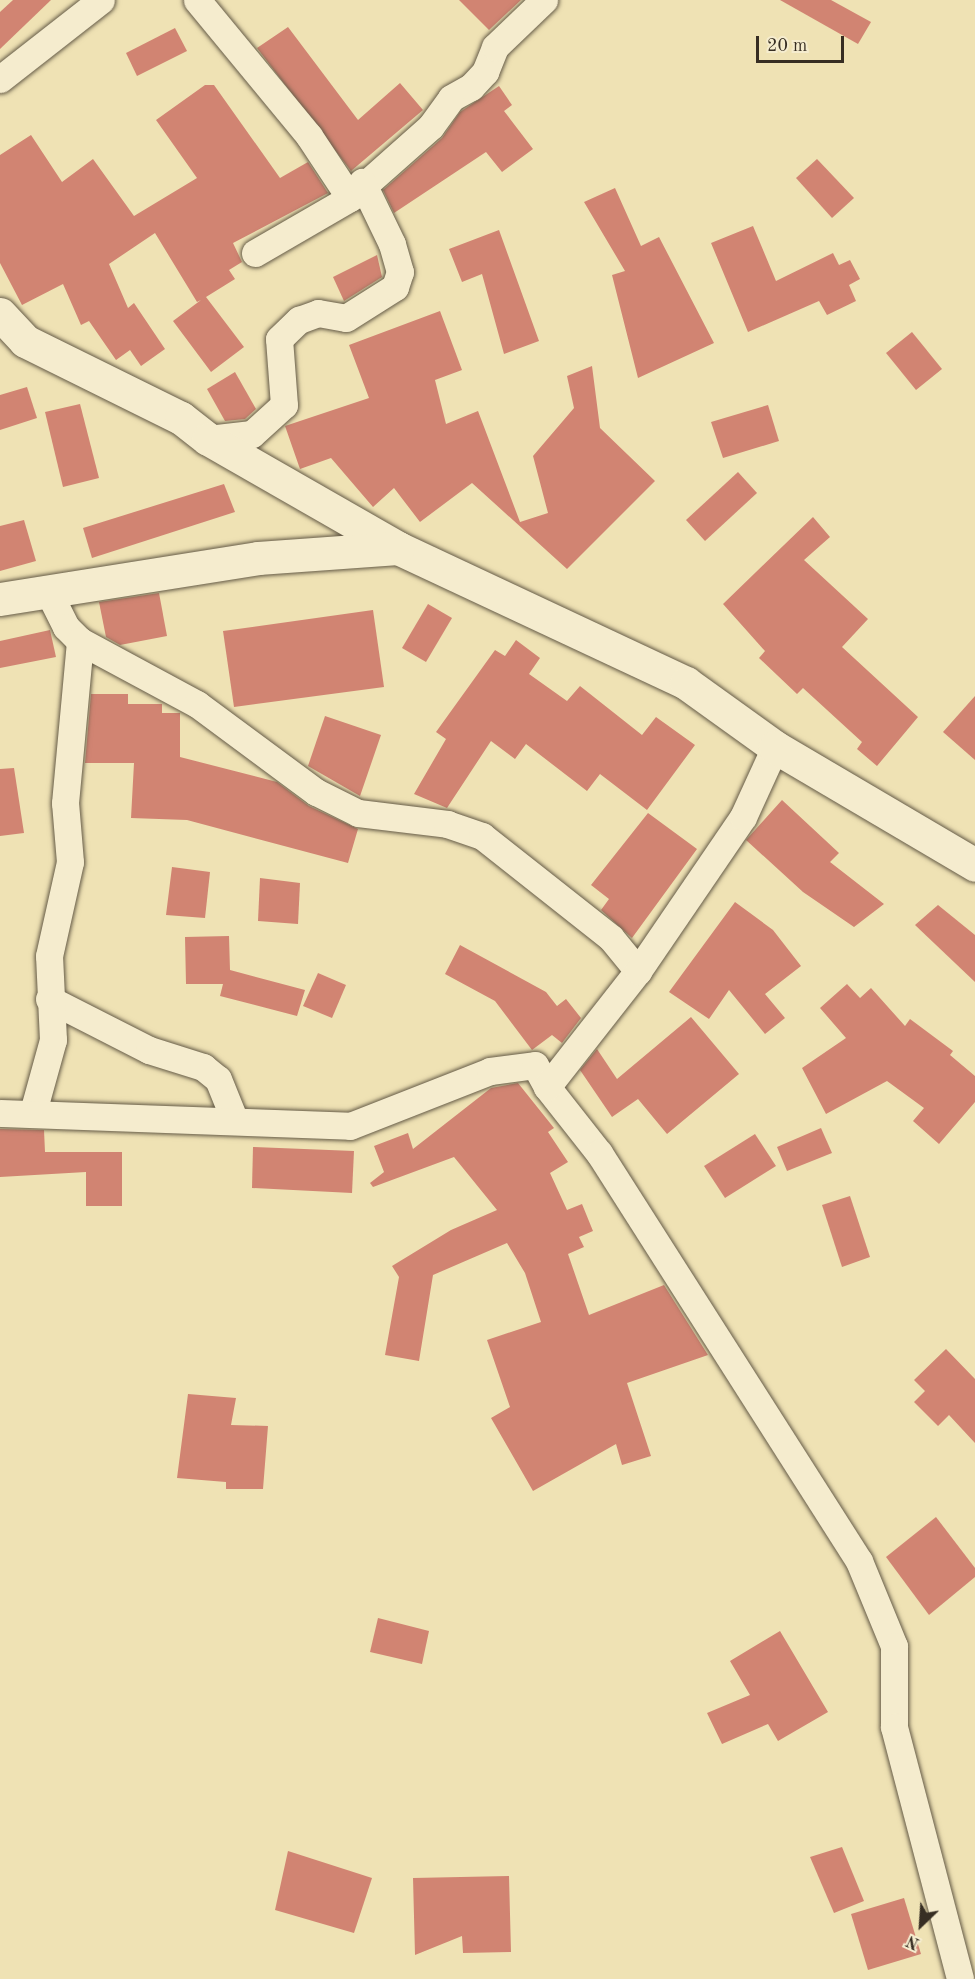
<!DOCTYPE html>
<style>
body{margin:0}
#map{position:relative;width:975px;height:1979px;overflow:hidden;background:#efe2b4;font-family:"Old Standard TT",serif}
div>[style]{position:absolute}
[style*='--x']{left:calc(var(--x)*1px);top:calc(var(--y)*1px);width:calc(var(--w)*1px);rotate:calc(var(--a)*1deg)}
.building>*{inset:0;background:#d18472}
.roads{filter:drop-shadow(0 0 2px #655b47) drop-shadow(0 0 2px #655b47)}
.street>*{height:27px;margin:-13.5px;padding:0 13.5px;transform-origin:13.5px;border-radius:13.5px;background:#f5ecce}
.secondary>*{height:33px;margin:-16.5px;padding:0 16.5px;transform-origin:16.5px;border-radius:16.5px;background:#f5ecce}
span{translate:-50% -50%;white-space:nowrap;text-align:center;line-height:1.15;-webkit-text-stroke:4.5px #f5ecce;paint-order:stroke}
.north{position:absolute;left:891px;top:1895px;width:60px;height:60px;-webkit-text-stroke:4px #f5ecce;paint-order:stroke;rotate:205deg;font-size:16px;font-weight:700;line-height:24px;text-align:center;color:#372e23}
.north::after{content:'';display:block;margin:auto;width:21px;height:27px;background:#372e23;clip-path:polygon(50% 0,100% 100%,50% 72%,0 100%)}
.scale{position:absolute;left:756px;top:36px;width:88px;height:27px;box-sizing:border-box;border:3px solid #372e23;border-top:0;padding-left:8px;font-size:18px;line-height:21px;white-space:nowrap;color:#372e23;-webkit-text-stroke:4px #f5ecce;paint-order:stroke}
</style>
<div id="map">
<div class="building">
<div style="clip-path:polygon(13px 0,51px 0,0 49px,0 12px)"></div>
<div style="clip-path:polygon(459px 0,521px 0,489px 30px)"></div>
<div style="clip-path:polygon(780px 0,831px 0,871px 22px,858px 44px)"></div>
<div style="clip-path:polygon(288px 27px,358px 120px,400px 83px,423px 110px,351px 171px,257px 48px)"></div>
<div style="clip-path:polygon(175px 28px,187px 51px,137px 76px,126px 53px)"></div>
<div style="clip-path:polygon(205px 85px,214px 85px,280px 178px,308px 162px,328px 193px,233px 243px,242px 262px,229px 270px,235px 279px,206px 297px,244px 347px,211px 372px,173px 321px,201px 300px,197px 302px,155px 233px,109px 264px,128px 308px,134px 303px,165px 349px,141px 366px,130px 350px,116px 360px,89px 321px,81px 325px,63px 284px,22px 305px,0 263px,0 155px,31px 135px,62px 182px,93px 159px,134px 216px,197px 178px,156px 120px)"></div>
<div style="clip-path:polygon(499px 86px,512px 105px,504px 111px,533px 149px,502px 172px,486px 152px,394px 213px,383px 190px,442px 138px,460px 112px)"></div>
<div style="clip-path:polygon(817px 159px,854px 198px,832px 218px,796px 178px)"></div>
<div style="clip-path:polygon(615px 188px,641px 246px,659px 237px,714px 343px,638px 378px,612px 275px,625px 271px,584px 202px)"></div>
<div style="clip-path:polygon(753px 226px,776px 281px,833px 253px,839px 265px,850px 260px,860px 279px,849px 285px,856px 301px,827px 315px,819px 301px,748px 332px,711px 243px)"></div>
<div style="clip-path:polygon(499px 230px,539px 341px,504px 354px,482px 274px,462px 282px,449px 249px)"></div>
<div style="clip-path:polygon(377px 255px,382px 277px,344px 301px,333px 277px)"></div>
<div style="clip-path:polygon(440px 311px,462px 370px,435px 380px,446px 424px,478px 411px,520px 522px,548px 513px,533px 456px,574px 408px,567px 376px,592px 366px,600px 428px,655px 481px,567px 569px,472px 483px,420px 522px,394px 488px,373px 507px,331px 458px,300px 469px,285px 426px,369px 398px,349px 345px)"></div>
<div style="clip-path:polygon(912px 332px,942px 369px,916px 390px,886px 353px)"></div>
<div style="clip-path:polygon(235px 372px,256px 409px,245px 419px,225px 421px,207px 389px)"></div>
<div style="clip-path:polygon(27px 387px,37px 418px,0 430px,0 395px)"></div>
<div style="clip-path:polygon(80px 404px,99px 478px,63px 487px,45px 412px)"></div>
<div style="clip-path:polygon(768px 405px,779px 441px,723px 458px,711px 422px)"></div>
<div style="clip-path:polygon(738px 472px,757px 493px,705px 541px,686px 520px)"></div>
<div style="clip-path:polygon(224px 484px,235px 512px,92px 558px,83px 528px)"></div>
<div style="clip-path:polygon(813px 517px,830px 537px,804px 560px,868px 619px,842px 647px,918px 717px,877px 766px,857px 749px,862px 742px,803px 688px,797px 694px,759px 658px,765px 651px,723px 604px)"></div>
<div style="clip-path:polygon(24px 520px,36px 561px,0 571px,0 526px)"></div>
<div style="clip-path:polygon(159px 593px,167px 636px,120px 645px,106px 637px,99px 602px)"></div>
<div style="clip-path:polygon(428px 604px,452px 618px,426px 662px,402px 648px)"></div>
<div style="clip-path:polygon(373px 610px,384px 687px,234px 707px,223px 631px)"></div>
<div style="clip-path:polygon(50px 630px,56px 657px,0 668px,0 641px)"></div>
<div style="clip-path:polygon(516px 640px,540px 658px,529px 674px,567px 701px,580px 686px,642px 735px,656px 717px,695px 745px,647px 810px,600px 774px,587px 791px,526px 744px,515px 759px,491px 741px,447px 808px,414px 794px,446px 739px,436px 732px,495px 650px,505px 656px)"></div>
<div style="clip-path:polygon(91px 694px,128px 694px,128px 704px,162px 704px,162px 713px,180px 713px,180px 757px,277px 782px,309px 806px,358px 829px,348px 863px,187px 820px,131px 818px,134px 763px,85px 763px)"></div>
<div style="clip-path:polygon(975px 696px,975px 760px,943px 732px)"></div>
<div style="clip-path:polygon(325px 716px,381px 735px,360px 796px,308px 766px)"></div>
<div style="clip-path:polygon(14px 768px,24px 833px,0 836px,0 769px)"></div>
<div style="clip-path:polygon(782px 800px,839px 853px,830px 862px,884px 904px,854px 927px,803px 892px,746px 840px)"></div>
<div style="clip-path:polygon(648px 813px,697px 849px,632px 938px,601px 910px,609px 899px,591px 885px)"></div>
<div style="clip-path:polygon(172px 867px,210px 872px,205px 918px,166px 915px)"></div>
<div style="clip-path:polygon(260px 878px,300px 883px,298px 924px,258px 921px)"></div>
<div style="clip-path:polygon(735px 902px,773px 930px,801px 966px,765px 994px,785px 1018px,765px 1034px,729px 990px,709px 1019px,669px 992px)"></div>
<div style="clip-path:polygon(938px 905px,975px 935px,975px 982px,915px 925px)"></div>
<div style="clip-path:polygon(229px 936px,230px 970px,305px 990px,297px 1016px,220px 996px,223px 984px,186px 984px,185px 937px)"></div>
<div style="clip-path:polygon(460px 945px,546px 992px,557px 1006px,566px 999px,581px 1018px,562px 1043px,552px 1035px,532px 1050px,495px 1001px,445px 974px)"></div>
<div style="clip-path:polygon(318px 973px,346px 985px,332px 1018px,303px 1006px)"></div>
<div style="clip-path:polygon(847px 984px,860px 998px,871px 988px,905px 1026px,910px 1019px,953px 1051px,950px 1055px,975px 1076px,975px 1102px,939px 1144px,913px 1121px,924px 1108px,887px 1081px,826px 1114px,802px 1068px,846px 1038px,820px 1008px)"></div>
<div style="clip-path:polygon(691px 1017px,739px 1074px,667px 1134px,638px 1099px,612px 1117px,580px 1070px,597px 1049px,617px 1079px)"></div>
<div style="clip-path:polygon(518px 1083px,554px 1128px,548px 1132px,568px 1162px,550px 1173px,567px 1210px,582px 1204px,593px 1231px,579px 1237px,584px 1247px,568px 1254px,589px 1315px,664px 1285px,708px 1355px,627px 1383px,651px 1456px,622px 1465px,616px 1444px,533px 1491px,491px 1418px,510px 1407px,487px 1340px,541px 1322px,525px 1273px,507px 1243px,433px 1275px,419px 1361px,385px 1355px,399px 1277px,392px 1266px,451px 1230px,497px 1210px,454px 1157px,373px 1187px,370px 1183px,384px 1172px,374px 1146px,408px 1133px,413px 1149px,491px 1088px)"></div>
<div style="clip-path:polygon(821px 1128px,832px 1153px,787px 1171px,777px 1147px)"></div>
<div style="clip-path:polygon(0 1129px,44px 1130px,45px 1152px,122px 1152px,122px 1206px,86px 1206px,86px 1172px,0 1177px)"></div>
<div style="clip-path:polygon(755px 1134px,776px 1166px,725px 1198px,704px 1166px)"></div>
<div style="clip-path:polygon(253px 1147px,354px 1151px,352px 1193px,252px 1188px)"></div>
<div style="clip-path:polygon(850px 1196px,870px 1257px,842px 1267px,822px 1205px)"></div>
<div style="clip-path:polygon(946px 1349px,975px 1379px,975px 1443px,949px 1415px,938px 1426px,914px 1402px,925px 1391px,914px 1380px)"></div>
<div style="clip-path:polygon(188px 1394px,236px 1398px,231px 1425px,268px 1426px,263px 1489px,226px 1489px,226px 1482px,177px 1478px)"></div>
<div style="clip-path:polygon(936px 1517px,975px 1568px,975px 1577px,929px 1615px,886px 1557px)"></div>
<div style="clip-path:polygon(378px 1618px,429px 1631px,422px 1664px,370px 1652px)"></div>
<div style="clip-path:polygon(780px 1631px,828px 1712px,778px 1741px,768px 1724px,722px 1744px,707px 1713px,750px 1695px,730px 1661px)"></div>
<div style="clip-path:polygon(842px 1847px,864px 1901px,834px 1913px,810px 1857px)"></div>
<div style="clip-path:polygon(288px 1851px,372px 1878px,354px 1933px,275px 1910px)"></div>
<div style="clip-path:polygon(509px 1876px,511px 1952px,463px 1953px,462px 1936px,415px 1955px,413px 1878px)"></div>
<div style="clip-path:polygon(904px 1898px,921px 1954px,868px 1970px,851px 1914px)"></div>
</div>
<div class="roads">
<div class="street">
<div style="--x:197;--y:0;--w:176;--a:50.5"></div>
<div style="--x:309;--y:136;--w:74;--a:56.5"></div>
<div style="--x:0;--y:79;--w:128;--a:-38"></div>
<div style="--x:255;--y:253;--w:110;--a:-30.1"></div>
<div style="--x:350;--y:198;--w:108;--a:-41.6"></div>
<div style="--x:431;--y:126;--w:34;--a:-54"></div>
<div style="--x:451;--y:98;--w:23;--a:-29"></div>
<div style="--x:471;--y:87;--w:21;--a:-47"></div>
<div style="--x:485;--y:72;--w:27;--a:-68"></div>
<div style="--x:495;--y:47;--w:68;--a:-43.8"></div>
<div style="--x:208;--y:439;--w:44;--a:-6.5"></div>
<div style="--x:252;--y:434;--w:43;--a:-42.2"></div>
<div style="--x:284;--y:405;--w:66;--a:-94.3"></div>
<div style="--x:279;--y:339;--w:28;--a:-44"></div>
<div style="--x:299;--y:320;--w:20;--a:-20"></div>
<div style="--x:318;--y:313;--w:28;--a:10"></div>
<div style="--x:346;--y:318;--w:58;--a:-32.3"></div>
<div style="--x:395;--y:287;--w:16;--a:-72"></div>
<div style="--x:400;--y:272;--w:29;--a:-106"></div>
<div style="--x:392;--y:244;--w:69;--a:-115.8"></div>
<div style="--x:48;--y:591;--w:40;--a:63.4"></div>
<div style="--x:66;--y:627;--w:20;--a:45"></div>
<div style="--x:80;--y:641;--w:133;--a:28.3"></div>
<div style="--x:197;--y:704;--w:148;--a:36.5"></div>
<div style="--x:316;--y:792;--w:47;--a:26.6"></div>
<div style="--x:358;--y:813;--w:90;--a:7"></div>
<div style="--x:447;--y:824;--w:37;--a:19"></div>
<div style="--x:482;--y:836;--w:164;--a:38.3"></div>
<div style="--x:611;--y:938;--w:43;--a:50.7"></div>
<div style="--x:49;--y:999;--w:112;--a:27"></div>
<div style="--x:149;--y:1050;--w:57;--a:17.5"></div>
<div style="--x:203;--y:1067;--w:19;--a:39"></div>
<div style="--x:218;--y:1079;--w:45;--a:68"></div>
<div style="--x:547;--y:1087;--w:84;--a:51.8"></div>
<div style="--x:599;--y:1153;--w:484;--a:57.5"></div>
<div style="--x:859;--y:1561;--w:92;--a:67.6"></div>
<div style="--x:894;--y:1646;--w:81;--a:90"></div>
<div style="--x:894;--y:1727;--w:260;--a:75.3"></div>
<div style="--x:33;--y:1112;--w:75;--a:-74.5"></div>
<div style="--x:53;--y:1040;--w:84;--a:-92.7"></div>
<div style="--x:49;--y:956;--w:96;--a:-77.4"></div>
<div style="--x:70;--y:862;--w:59;--a:-94.8"></div>
<div style="--x:65;--y:803;--w:163;--a:-84.7"></div>
<div style="--x:0;--y:1113;--w:350;--a:2.1"></div>
<div style="--x:350;--y:1126;--w:150;--a:-21.4"></div>
<div style="--x:490;--y:1071;--w:45;--a:-7.6"></div>
<div style="--x:535;--y:1065;--w:25;--a:61"></div>
<div style="--x:547;--y:1087;--w:147;--a:-51.9"></div>
<div style="--x:638;--y:971;--w:186;--a:-55.7"></div>
<div style="--x:743;--y:817;--w:77;--a:-65.4"></div>
</div>
<div class="secondary">
<div style="--x:0;--y:314;--w:37;--a:47"></div>
<div style="--x:25;--y:341;--w:174;--a:26.3"></div>
<div style="--x:181;--y:418;--w:34;--a:38"></div>
<div style="--x:208;--y:439;--w:219;--a:29.8"></div>
<div style="--x:398;--y:548;--w:318;--a:25.1"></div>
<div style="--x:686;--y:683;--w:110;--a:35.7"></div>
<div style="--x:775;--y:747;--w:232;--a:30.5"></div>
<div style="--x:0;--y:599;--w:261;--a:-9"></div>
<div style="--x:258;--y:558;--w:140;--a:-4.1"></div>
</div>
</div>
<div class="north">N</div>
<div class="scale">20 m</div>
</div>
